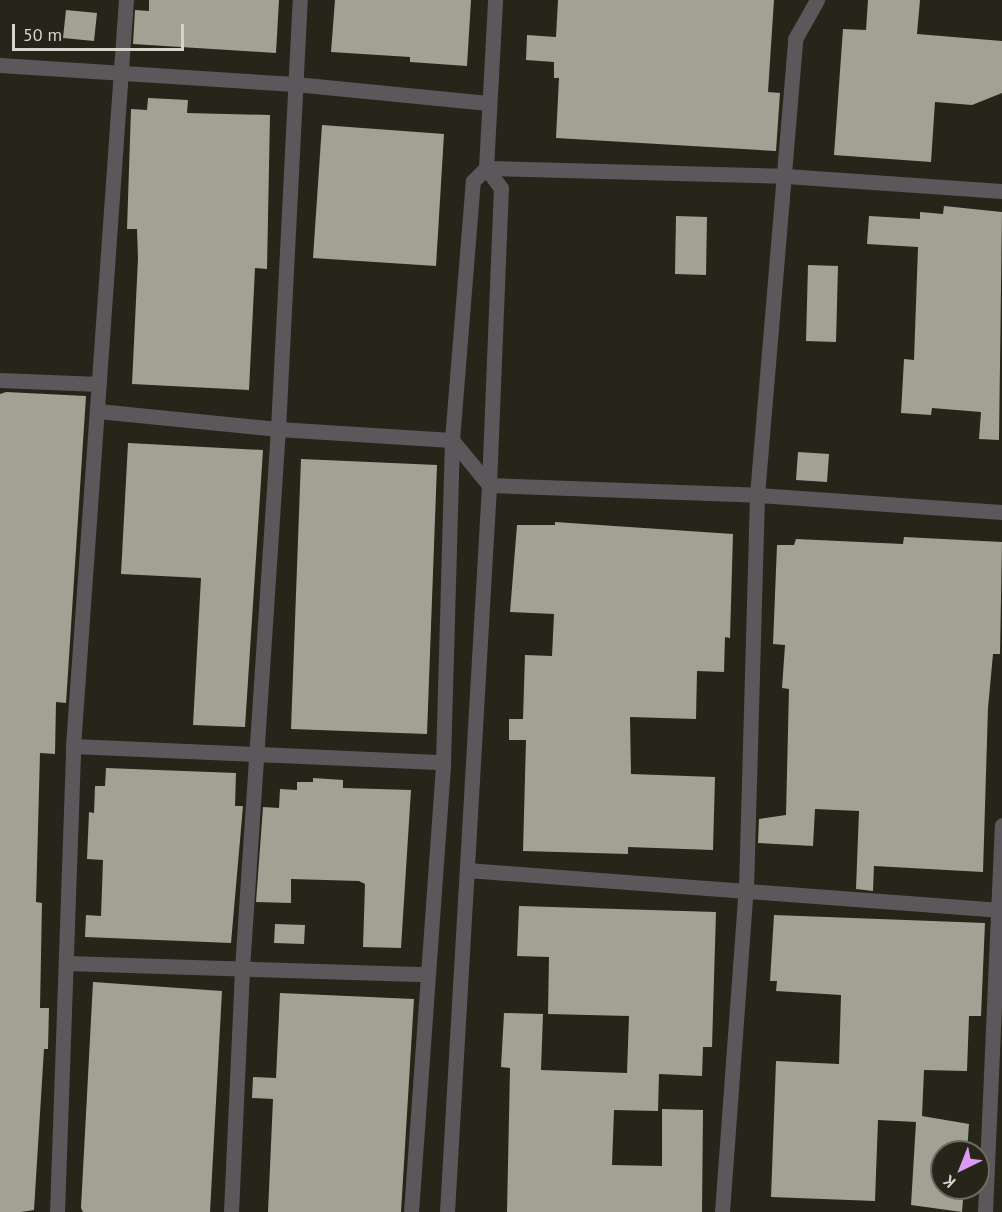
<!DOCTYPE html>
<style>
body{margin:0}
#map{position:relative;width:1002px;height:1212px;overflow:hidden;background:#26251a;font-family:"PT Sans",sans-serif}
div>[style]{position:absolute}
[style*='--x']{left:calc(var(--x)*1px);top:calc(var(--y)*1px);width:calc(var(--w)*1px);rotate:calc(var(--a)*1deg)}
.building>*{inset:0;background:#a3a194}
.minor>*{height:15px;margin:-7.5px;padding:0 7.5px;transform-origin:7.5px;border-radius:7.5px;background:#5b585c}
span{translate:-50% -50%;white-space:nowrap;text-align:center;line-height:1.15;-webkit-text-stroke:6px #26251a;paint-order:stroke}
.north{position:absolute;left:930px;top:1140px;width:60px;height:60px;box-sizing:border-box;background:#26251a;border:2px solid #6c6b62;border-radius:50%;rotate:223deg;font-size:16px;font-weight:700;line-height:24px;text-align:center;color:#d4d4cd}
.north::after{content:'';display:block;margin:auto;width:21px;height:27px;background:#dc99f5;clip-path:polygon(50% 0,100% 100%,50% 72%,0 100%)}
.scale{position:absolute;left:12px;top:24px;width:172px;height:27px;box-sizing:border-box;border:3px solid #d4d4cd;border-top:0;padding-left:8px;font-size:18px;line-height:21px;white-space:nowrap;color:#d4d4cd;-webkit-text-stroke:4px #26251a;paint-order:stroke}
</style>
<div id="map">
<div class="building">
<div style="clip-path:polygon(149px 0,279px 0,276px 53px,133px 44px,135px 10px,149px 11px)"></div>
<div style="clip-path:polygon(335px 0,471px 0,467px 66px,410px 62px,410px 57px,331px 52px)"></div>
<div style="clip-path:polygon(558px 0,774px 0,768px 92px,780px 93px,776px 151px,556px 138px,559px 78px,554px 78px,554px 62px,526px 60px,527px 35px,556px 37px)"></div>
<div style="clip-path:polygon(868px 0,920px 0,917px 34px,1002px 41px,1002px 93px,972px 105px,935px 102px,931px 162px,834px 155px,843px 29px,866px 30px)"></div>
<div style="clip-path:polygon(66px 10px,97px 13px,94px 41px,63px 38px)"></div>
<div style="clip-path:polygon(148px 98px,188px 100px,187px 113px,270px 115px,267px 269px,255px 268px,249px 390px,132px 384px,138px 258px,137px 229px,127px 229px,131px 109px,147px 110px)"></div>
<div style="clip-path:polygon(322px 125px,444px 134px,436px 266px,313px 258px)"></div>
<div style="clip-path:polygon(944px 206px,1002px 212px,999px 440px,979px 439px,981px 412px,932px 408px,931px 415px,901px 413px,904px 359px,914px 360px,918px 247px,867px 244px,869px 216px,920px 219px,920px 212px,943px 214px)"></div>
<div style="clip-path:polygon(676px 216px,707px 217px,706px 275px,675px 274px)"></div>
<div style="clip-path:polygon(808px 265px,838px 266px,836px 342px,806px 341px)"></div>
<div style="clip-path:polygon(6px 392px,86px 396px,66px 703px,56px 702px,55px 754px,40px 753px,36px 902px,42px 903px,40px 1008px,49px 1008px,48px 1049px,44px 1049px,34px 1210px,21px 1212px,0 1212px,0 394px)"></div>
<div style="clip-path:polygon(128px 443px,263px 450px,245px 727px,193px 725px,201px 578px,121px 574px)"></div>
<div style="clip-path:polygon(798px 452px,829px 454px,827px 482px,796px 480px)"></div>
<div style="clip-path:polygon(301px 459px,437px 465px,427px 734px,291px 729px)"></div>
<div style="clip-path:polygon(555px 522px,733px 534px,730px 638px,725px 637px,724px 672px,697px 671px,696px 719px,630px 717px,631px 774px,715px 777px,713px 850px,628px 847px,628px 854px,523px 851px,526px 740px,509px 740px,509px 719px,523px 719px,525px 655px,552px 656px,554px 614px,510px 612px,517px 525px,555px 525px)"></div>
<div style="clip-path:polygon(904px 537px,1002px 542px,1000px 654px,993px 654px,988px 708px,983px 872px,874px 866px,873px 891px,856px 889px,859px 811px,815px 809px,813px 846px,758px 843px,759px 819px,786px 815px,789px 689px,782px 688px,785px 645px,773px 644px,777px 545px,794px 545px,796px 539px,903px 544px)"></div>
<div style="clip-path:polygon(106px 768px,236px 773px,235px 806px,243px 806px,231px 943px,85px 937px,86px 915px,101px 916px,103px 860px,87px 859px,89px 812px,94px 813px,95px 786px,105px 786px)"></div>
<div style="clip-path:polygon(313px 778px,343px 780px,343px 788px,411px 790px,401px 948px,363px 947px,365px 884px,359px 881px,291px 879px,291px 903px,256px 902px,263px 807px,279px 808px,280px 789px,297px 790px,297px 782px,313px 782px)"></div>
<div style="clip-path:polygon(519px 906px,716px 912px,712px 1047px,703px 1047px,702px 1076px,659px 1074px,658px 1111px,614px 1110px,612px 1165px,662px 1166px,662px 1109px,703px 1110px,702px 1212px,507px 1212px,510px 1068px,501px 1067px,504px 1013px,543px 1014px,541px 1070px,627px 1073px,629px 1016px,548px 1014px,549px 957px,517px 956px)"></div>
<div style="clip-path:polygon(774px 915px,985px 923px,981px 1016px,969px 1016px,967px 1071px,924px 1070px,922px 1116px,969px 1124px,967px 1152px,942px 1152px,942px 1188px,964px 1188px,962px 1212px,911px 1205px,916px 1122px,878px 1120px,875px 1201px,771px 1197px,776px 1061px,839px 1064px,841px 995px,776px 991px,777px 981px,770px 981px)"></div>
<div style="clip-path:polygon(275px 924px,305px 925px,304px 944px,274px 943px)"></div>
<div style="clip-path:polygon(93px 982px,222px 991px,210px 1212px,83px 1212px,81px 1208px)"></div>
<div style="clip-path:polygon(280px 993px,414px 999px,401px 1212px,268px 1212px,273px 1099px,252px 1098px,253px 1077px,276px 1078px)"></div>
</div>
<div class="minor">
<div style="--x:0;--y:65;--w:296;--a:3.7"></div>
<div style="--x:295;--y:84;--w:194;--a:5.6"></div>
<div style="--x:0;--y:380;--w:99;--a:2.3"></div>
<div style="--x:98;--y:411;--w:181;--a:5.7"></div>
<div style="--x:278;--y:429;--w:174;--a:3.6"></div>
<div style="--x:452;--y:440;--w:58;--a:50.6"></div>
<div style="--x:489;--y:485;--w:268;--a:2.1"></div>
<div style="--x:757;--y:495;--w:246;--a:4"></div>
<div style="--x:73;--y:746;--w:370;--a:2.5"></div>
<div style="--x:467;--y:870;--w:536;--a:4.28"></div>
<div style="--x:66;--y:963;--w:360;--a:1.8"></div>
<div style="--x:57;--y:1212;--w:466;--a:-88"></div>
<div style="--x:73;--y:746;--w:748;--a:-85.94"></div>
<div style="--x:231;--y:1212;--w:243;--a:-87.4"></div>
<div style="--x:242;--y:969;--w:541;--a:-86.19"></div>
<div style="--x:278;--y:429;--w:430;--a:-87.1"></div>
<div style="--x:411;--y:1212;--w:451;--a:-85.9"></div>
<div style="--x:443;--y:762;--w:322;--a:-88.4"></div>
<div style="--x:452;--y:440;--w:260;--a:-85.4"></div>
<div style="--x:473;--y:181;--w:18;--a:-45"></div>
<div style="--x:486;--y:168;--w:300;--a:1.5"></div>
<div style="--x:786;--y:176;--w:217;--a:4"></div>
<div style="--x:447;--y:1212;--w:728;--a:-86.69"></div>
<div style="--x:489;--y:485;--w:297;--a:-87.7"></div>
<div style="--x:501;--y:188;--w:25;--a:-127"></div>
<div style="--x:486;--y:168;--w:168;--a:-86.9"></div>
<div style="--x:722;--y:1212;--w:324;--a:-85.8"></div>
<div style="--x:746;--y:889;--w:394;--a:-88.4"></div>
<div style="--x:757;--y:495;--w:458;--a:-85.2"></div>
<div style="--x:795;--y:39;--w:45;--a:-60.6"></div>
<div style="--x:985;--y:1212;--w:387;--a:-87.5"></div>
</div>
<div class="north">K</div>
<div class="scale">50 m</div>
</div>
